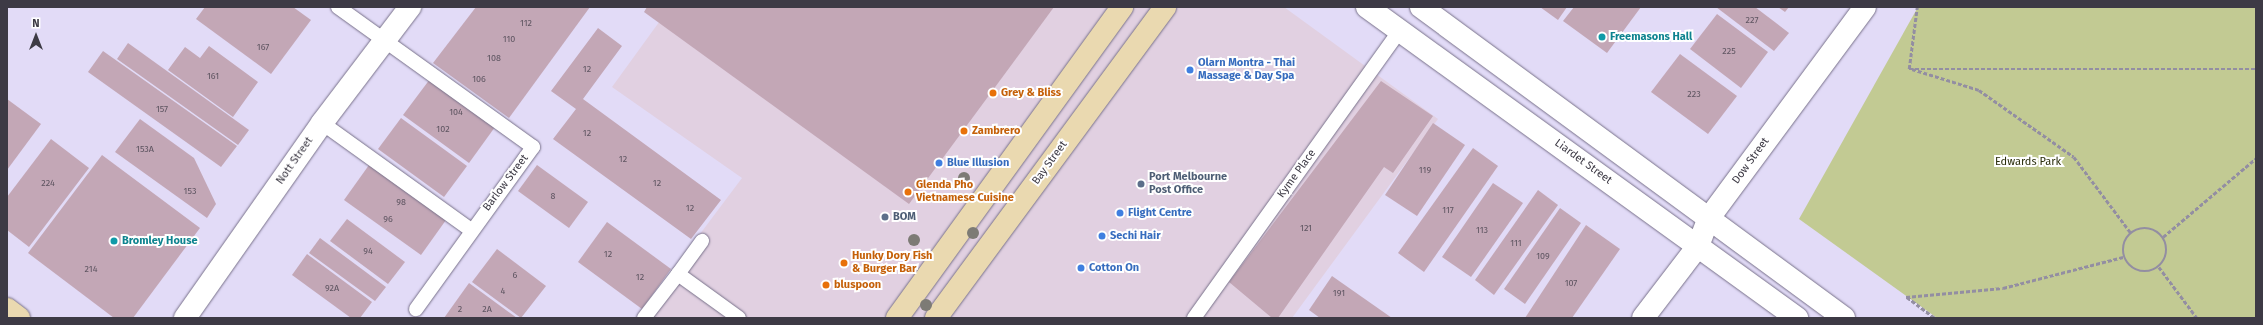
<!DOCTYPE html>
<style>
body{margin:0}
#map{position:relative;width:2263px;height:325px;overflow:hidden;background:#e2dbf7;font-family:"Fira Sans",sans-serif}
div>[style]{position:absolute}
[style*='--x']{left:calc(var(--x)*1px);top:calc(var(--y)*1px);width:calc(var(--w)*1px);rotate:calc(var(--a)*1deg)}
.commercial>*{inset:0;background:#e1d0e1}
.green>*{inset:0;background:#c2ca93}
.building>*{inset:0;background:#c3a7b6}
.path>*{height:2.5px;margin-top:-1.25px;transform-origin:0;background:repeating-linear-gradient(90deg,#938ea2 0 4px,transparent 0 6px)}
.path>.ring{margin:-1.25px;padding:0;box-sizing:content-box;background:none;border:2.5px solid #938ea2;border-radius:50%}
.roads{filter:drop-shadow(0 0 1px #78718a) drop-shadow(0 0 1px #78718a)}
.service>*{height:14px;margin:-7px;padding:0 7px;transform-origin:7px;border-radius:7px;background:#fff}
.minor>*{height:22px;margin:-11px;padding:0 11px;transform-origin:11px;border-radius:11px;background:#fff}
.primary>*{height:22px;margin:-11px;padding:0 11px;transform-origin:11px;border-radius:11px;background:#ead9b0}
.trees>*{width:12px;height:12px;margin:-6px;border-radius:50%;background:#7d7b75}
.dots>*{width:11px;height:11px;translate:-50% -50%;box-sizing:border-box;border:2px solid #fff;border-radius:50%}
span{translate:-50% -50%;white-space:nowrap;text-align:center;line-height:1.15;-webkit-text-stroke:4px #fff;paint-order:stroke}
.number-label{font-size:9px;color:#5e5561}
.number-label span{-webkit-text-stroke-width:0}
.culture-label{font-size:11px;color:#0d838f;font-weight:700}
.left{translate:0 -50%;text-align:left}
.shop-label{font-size:11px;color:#366cbe;font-weight:700}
.food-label{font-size:11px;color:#c56008;font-weight:700}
.street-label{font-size:11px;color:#3d3a45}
.park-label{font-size:11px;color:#2a2d0b}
.service-label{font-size:11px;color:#4e5e75;font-weight:700}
.frame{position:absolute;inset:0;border:8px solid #3d3a45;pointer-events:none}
.north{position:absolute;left:16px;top:16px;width:40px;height:40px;-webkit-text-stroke:3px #fff;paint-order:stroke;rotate:0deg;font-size:11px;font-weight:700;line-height:16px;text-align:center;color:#3d3a45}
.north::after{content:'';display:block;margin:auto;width:14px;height:18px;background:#3d3a45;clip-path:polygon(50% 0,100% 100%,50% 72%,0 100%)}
</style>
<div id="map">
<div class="commercial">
<div style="clip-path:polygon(670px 7px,1284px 7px,1438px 119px,1292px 318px,637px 318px,742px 178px,612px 87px)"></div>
</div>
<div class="green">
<div style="clip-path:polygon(1918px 7px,2256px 7px,2256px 318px,1937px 318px,1799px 219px)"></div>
</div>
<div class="building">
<div style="clip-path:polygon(205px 7px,293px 7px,311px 20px,271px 74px,196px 19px)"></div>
<div style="clip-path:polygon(476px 7px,590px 7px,509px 118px,433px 63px)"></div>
<div style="clip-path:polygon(647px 7px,1054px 7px,909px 204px,644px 12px)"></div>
<div style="clip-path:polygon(1540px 7px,1567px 7px,1558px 20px)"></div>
<div style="clip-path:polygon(1574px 7px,1641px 7px,1607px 53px,1563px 21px)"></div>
<div style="clip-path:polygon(1716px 7px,1755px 7px,1789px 33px,1774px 51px)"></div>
<div style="clip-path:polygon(1778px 7px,1789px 7px,1785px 12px)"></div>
<div style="clip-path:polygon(1717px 14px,1768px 52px,1741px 88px,1690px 49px)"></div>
<div style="clip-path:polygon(598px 28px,622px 46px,583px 99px,721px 200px,691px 239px,553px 139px,576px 109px,551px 91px)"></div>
<div style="clip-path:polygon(128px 43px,249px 130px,238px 145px,117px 59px)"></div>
<div style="clip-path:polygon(209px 46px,258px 82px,233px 117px,168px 70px,185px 47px,200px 58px)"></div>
<div style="clip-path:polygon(103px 51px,237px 146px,221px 167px,88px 72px)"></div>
<div style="clip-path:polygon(1680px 54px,1737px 96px,1708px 134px,1651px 92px)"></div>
<div style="clip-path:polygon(430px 79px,495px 127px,469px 163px,403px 115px)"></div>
<div style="clip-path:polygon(1381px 81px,1433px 116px,1393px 173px,1384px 167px,1278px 318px,1272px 318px,1229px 282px)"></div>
<div style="clip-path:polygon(7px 99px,41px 124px,7px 170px)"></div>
<div style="clip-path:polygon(401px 118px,467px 166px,444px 197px,378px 149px)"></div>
<div style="clip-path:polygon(140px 119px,194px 158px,216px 204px,207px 218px,115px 152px)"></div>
<div style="clip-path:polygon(1433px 123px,1465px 145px,1417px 216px,1385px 195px)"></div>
<div style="clip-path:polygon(51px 139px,89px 168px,29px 247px,7px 230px,7px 197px)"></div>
<div style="clip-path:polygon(1473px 148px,1498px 166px,1424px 272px,1398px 253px)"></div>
<div style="clip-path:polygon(102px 155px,200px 228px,133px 318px,114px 318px,28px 253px)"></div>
<div style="clip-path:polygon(369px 165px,446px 220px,421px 255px,344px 200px)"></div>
<div style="clip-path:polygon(537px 165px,588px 202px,569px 228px,518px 191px)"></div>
<div style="clip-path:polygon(1493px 183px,1523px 203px,1471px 277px,1442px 257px)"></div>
<div style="clip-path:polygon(1538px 190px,1558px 205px,1494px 295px,1475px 280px)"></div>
<div style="clip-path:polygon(1560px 208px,1581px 223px,1525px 304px,1504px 289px)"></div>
<div style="clip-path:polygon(347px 219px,405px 262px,388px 284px,330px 241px)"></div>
<div style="clip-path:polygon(607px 222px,671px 269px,642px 309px,578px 262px)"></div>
<div style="clip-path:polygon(1586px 225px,1620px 249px,1572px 318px,1525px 318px)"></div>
<div style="clip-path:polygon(320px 238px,386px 287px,375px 301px,309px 253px)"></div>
<div style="clip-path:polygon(497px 249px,546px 286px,521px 318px,472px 282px)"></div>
<div style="clip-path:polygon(307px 254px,372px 302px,360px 318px,351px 318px,292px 275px)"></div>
<div style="clip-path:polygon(1332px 276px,1392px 318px,1320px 318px,1309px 310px)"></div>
<div style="clip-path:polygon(469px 283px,517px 318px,444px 318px)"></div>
</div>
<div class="path">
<div style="--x:1909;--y:69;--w:347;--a:0"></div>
<div style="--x:1909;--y:69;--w:63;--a:-82.6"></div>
<div style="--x:1912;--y:69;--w:70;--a:17.4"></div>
<div style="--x:1979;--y:90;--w:116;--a:35.2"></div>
<div style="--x:2074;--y:157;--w:95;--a:53.1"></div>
<div class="ring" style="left:2123px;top:228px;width:41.5px;height:41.5px"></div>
<div style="--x:2163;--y:237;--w:122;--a:-40.3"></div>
<div style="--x:2159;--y:267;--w:64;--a:53.3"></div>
<div style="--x:1906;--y:297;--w:97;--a:-5.3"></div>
<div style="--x:2003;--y:288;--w:124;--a:-14.5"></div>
<div style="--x:1907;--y:297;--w:35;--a:37"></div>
</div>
<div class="roads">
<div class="service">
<div style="--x:338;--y:7;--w:240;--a:35.7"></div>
<div style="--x:533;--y:147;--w:200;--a:125.8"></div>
<div style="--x:322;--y:123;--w:183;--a:35.7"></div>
<div style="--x:678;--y:274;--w:41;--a:-54"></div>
<div style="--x:644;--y:318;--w:56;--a:-52.3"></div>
<div style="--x:678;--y:274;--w:75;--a:35.8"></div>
<div style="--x:1194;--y:318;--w:354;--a:-54.4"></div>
</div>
<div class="minor">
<div style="--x:1367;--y:7;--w:531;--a:35.88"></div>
<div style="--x:1421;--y:7;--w:525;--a:36.32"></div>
<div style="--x:185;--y:318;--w:238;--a:-54.9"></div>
<div style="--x:322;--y:123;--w:146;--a:-52.8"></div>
<div style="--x:1643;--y:318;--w:91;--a:-52.6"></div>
<div style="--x:1698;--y:246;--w:30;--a:-69"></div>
<div style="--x:1709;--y:218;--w:262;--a:-53.5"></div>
</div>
<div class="primary">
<div style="--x:7;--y:309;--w:15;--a:37"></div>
<div style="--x:897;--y:318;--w:384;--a:-54.1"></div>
<div style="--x:936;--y:318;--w:386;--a:-53.6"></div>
</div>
</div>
<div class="trees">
<div style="left:964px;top:178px"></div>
<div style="left:973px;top:233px"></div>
<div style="left:914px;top:240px"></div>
<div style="left:926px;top:305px"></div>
</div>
<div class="dots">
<div style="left:1602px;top:37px;background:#0f9aa8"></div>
<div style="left:1190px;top:70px;background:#3f7fe0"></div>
<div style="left:993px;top:93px;background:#e8710a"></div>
<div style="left:964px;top:131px;background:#e8710a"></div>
<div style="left:939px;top:163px;background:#3f7fe0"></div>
<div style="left:1141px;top:184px;background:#5c6f8a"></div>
<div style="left:908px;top:192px;background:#e8710a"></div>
<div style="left:1120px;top:213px;background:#3f7fe0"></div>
<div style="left:885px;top:217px;background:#5c6f8a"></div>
<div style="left:1102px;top:236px;background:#3f7fe0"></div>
<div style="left:114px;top:241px;background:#0f9aa8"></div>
<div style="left:844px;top:263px;background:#e8710a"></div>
<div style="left:1081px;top:268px;background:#3f7fe0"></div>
<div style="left:826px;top:285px;background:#e8710a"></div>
</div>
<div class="number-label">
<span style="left:1752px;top:20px">227</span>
<span style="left:526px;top:23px">112</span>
<span style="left:509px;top:39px">110</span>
<span style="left:263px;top:47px">167</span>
<span style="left:1729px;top:51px">225</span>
<span style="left:494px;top:58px">108</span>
<span style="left:587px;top:69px">12</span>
<span style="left:213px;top:76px">161</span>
<span style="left:479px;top:79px">106</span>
<span style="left:1694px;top:94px">223</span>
<span style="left:162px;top:109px">157</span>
<span style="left:456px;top:112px">104</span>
<span style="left:443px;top:129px">102</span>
<span style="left:587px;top:133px">12</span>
<span style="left:145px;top:149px">153A</span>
<span style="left:623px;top:159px">12</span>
<span style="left:1425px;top:170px">119</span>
<span style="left:48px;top:183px">224</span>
<span style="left:657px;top:183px">12</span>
<span style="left:190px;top:191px">153</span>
<span style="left:553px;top:196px">8</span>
<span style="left:401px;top:202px">98</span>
<span style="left:690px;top:208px">12</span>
<span style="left:1448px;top:210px">117</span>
<span style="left:388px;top:219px">96</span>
<span style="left:1306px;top:228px">121</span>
<span style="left:1482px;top:230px">113</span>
<span style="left:1516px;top:243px">111</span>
<span style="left:368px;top:251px">94</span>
<span style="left:608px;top:254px">12</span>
<span style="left:1543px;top:256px">109</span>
<span style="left:91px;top:269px">214</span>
<span style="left:515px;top:275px">6</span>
<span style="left:640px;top:277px">12</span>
<span style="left:1571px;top:283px">107</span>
<span style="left:332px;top:288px">92A</span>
<span style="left:503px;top:291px">4</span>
<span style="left:1339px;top:293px">191</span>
<span style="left:460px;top:309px">2</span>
<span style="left:487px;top:309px">2A</span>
</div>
<div class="culture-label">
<span class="left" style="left:1610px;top:37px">Freemasons Hall</span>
<span class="left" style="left:122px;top:241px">Bromley House</span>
</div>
<div class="shop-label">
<span class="left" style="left:1198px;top:70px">Olarn Montra - Thai<br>Massage &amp; Day Spa</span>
<span class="left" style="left:947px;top:163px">Blue Illusion</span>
<span class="left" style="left:1128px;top:213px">Flight Centre</span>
<span class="left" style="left:1110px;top:236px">Sechi Hair</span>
<span class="left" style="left:1089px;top:268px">Cotton On</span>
</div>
<div class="food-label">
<span class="left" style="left:1001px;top:93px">Grey &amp; Bliss</span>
<span class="left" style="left:972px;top:131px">Zambrero</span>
<span class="left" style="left:916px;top:192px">Glenda Pho<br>Vietnamese Cuisine</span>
<span class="left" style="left:852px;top:263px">Hunky Dory Fish<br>&amp; Burger Bar</span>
<span class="left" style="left:834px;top:285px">bluspoon</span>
</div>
<div class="street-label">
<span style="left:295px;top:161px;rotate:-55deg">Nott Street</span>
<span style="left:1751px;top:161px;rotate:-54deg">Dow Street</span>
<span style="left:1583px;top:162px;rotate:36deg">Liardet Street</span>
<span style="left:1050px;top:163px;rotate:-54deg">Bay Street</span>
<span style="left:1297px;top:174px;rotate:-54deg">Kyme Place</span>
<span style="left:506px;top:183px;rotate:-53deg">Barlow Street</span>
</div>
<div class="park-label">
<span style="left:2028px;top:162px">Edwards Park</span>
</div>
<div class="service-label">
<span class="left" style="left:1149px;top:184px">Port Melbourne<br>Post Office</span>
<span class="left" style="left:893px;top:217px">BOM</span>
</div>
<div class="frame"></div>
<div class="north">N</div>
</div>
